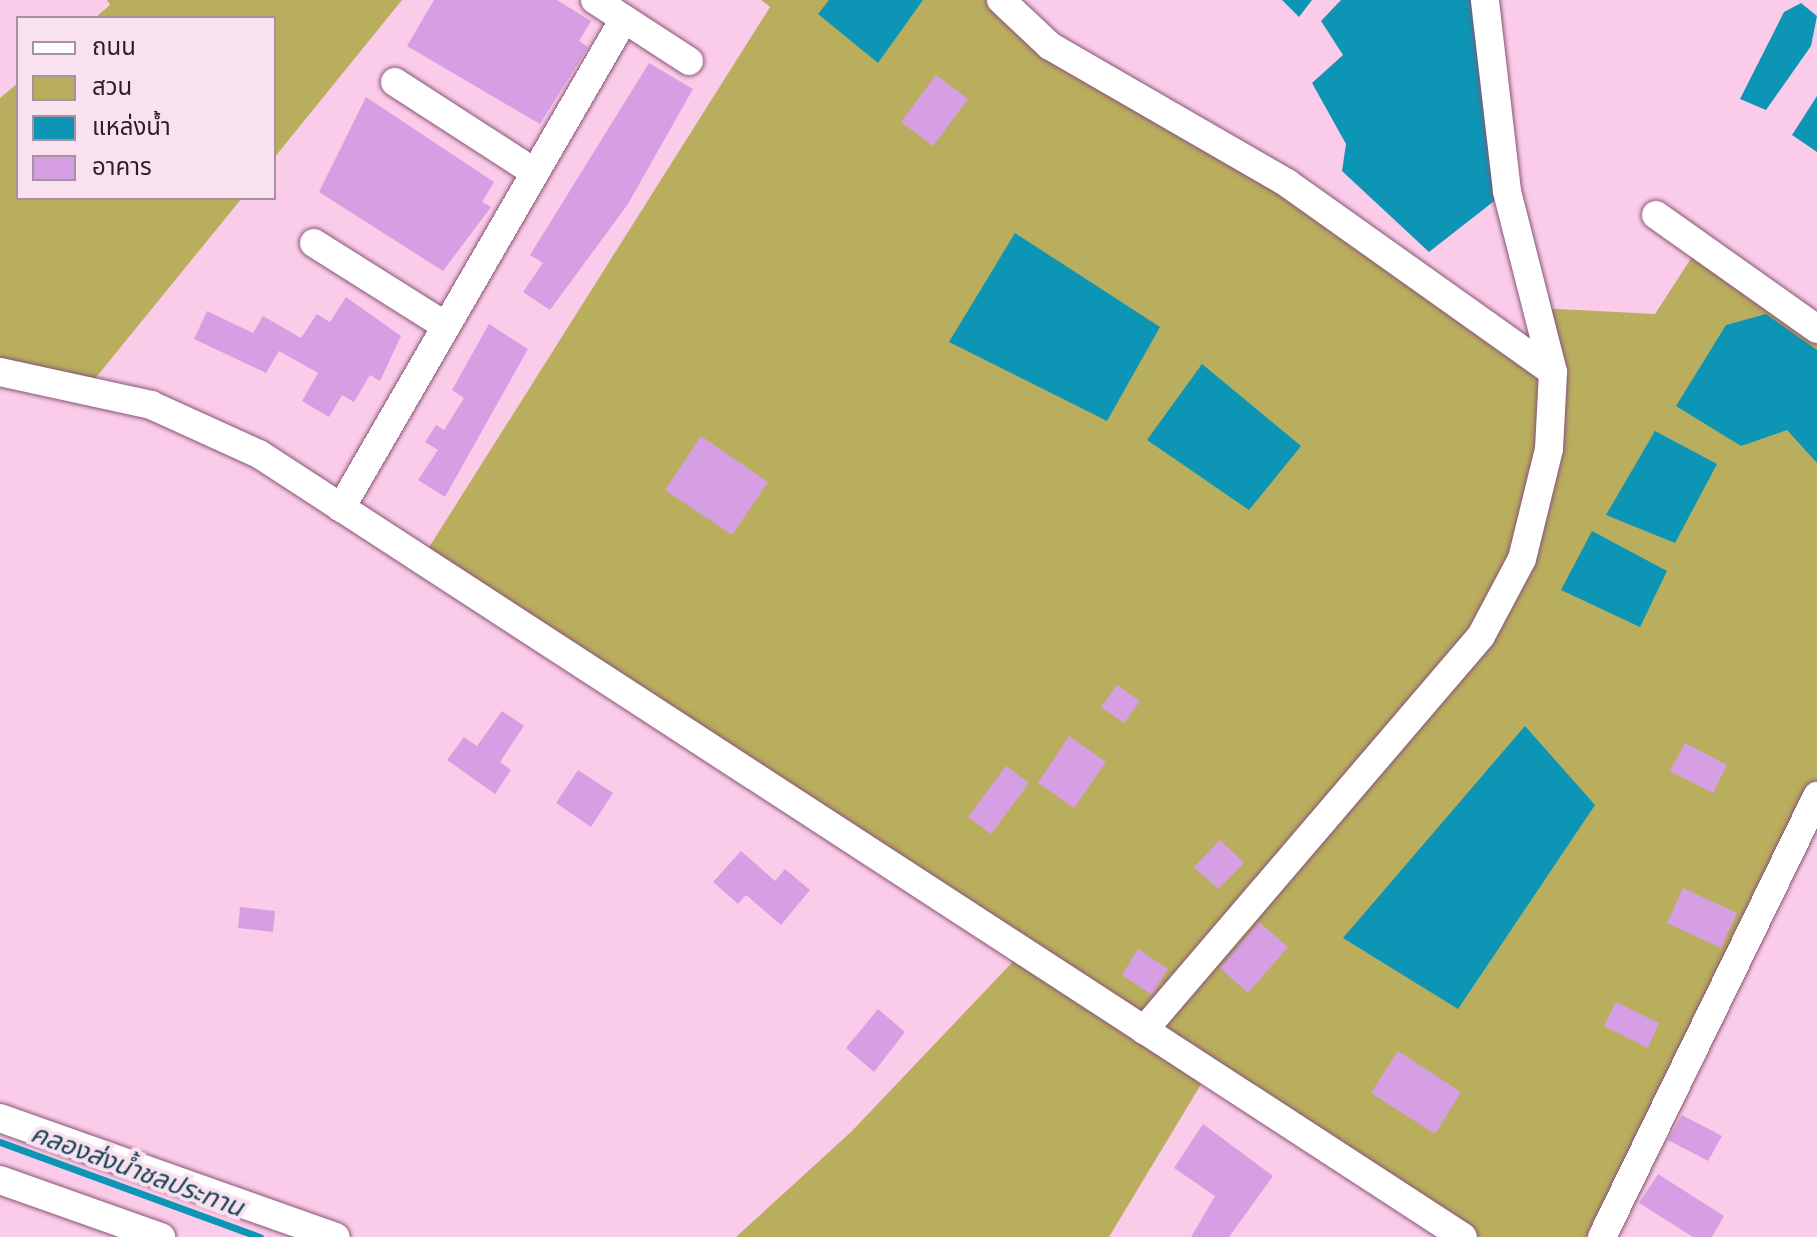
<!DOCTYPE html>
<meta charset="utf-8">
<style>
body{margin:0}
#map{position:relative;width:1817px;height:1237px;overflow:hidden;background:#fbcce9;font-family:Cabin,"Noto Sans Thai",sans-serif}
div>[style]{position:absolute}
[style*='--x']{left:calc(var(--x)*1px);top:calc(var(--y)*1px);width:calc(var(--w)*1px);rotate:calc(var(--a)*1deg)}
.green>*{inset:0;background:#b9ad5e}
.water>*{inset:0;background:#0d95b5}
.stream>*{height:7px;margin:-3.5px;padding:0 3.5px;transform-origin:3.5px;border-radius:3.5px;background:#0d95b5}
.building>*{inset:0;background:#d79fe3}
.roads{filter:drop-shadow(0 0 2px #875476) drop-shadow(0 0 2px #875476)}
.minor>*{height:28px;margin:-14px;padding:0 14px;transform-origin:14px;border-radius:14px;background:#fff}
span{translate:-50% -50%;white-space:nowrap;text-align:center;line-height:1.15;-webkit-text-stroke:8px #f9e1f0;paint-order:stroke}
.water-label{font-size:26px;color:#144554;font-style:italic}
.legend{position:absolute;left:16px;top:16px;width:260px;height:184px;box-sizing:border-box;background:#f9e1f0;border:2px solid #a992a0;margin:0;padding:10px 14px;list-style:none;font-size:24px;color:#301b29}
.legend li{display:flex;align-items:center;gap:16px;height:40px}
.legend b{width:40px;border:2px solid #a992a0}
</style>
<div id="map">
<div class="green">
<div style="clip-path:polygon(107px 0,402px 0,274px 158px,274px 18px,95px 18px,110px 5px)"></div>
<div style="clip-path:polygon(761px 0,1001px 0,1552px 371px,1538px 308px,1655px 314px,1699px 246px,1817px 329px,1817px 796px,1602px 1237px,1463px 1237px,1209px 1071px,1109px 1237px,736px 1237px,852px 1131px,1023px 951px,421px 560px,770px 7px)"></div>
<div style="clip-path:polygon(18px 83px,18px 198px,242px 198px,89px 386px,0 372px,0 98px)"></div>
</div>
<div class="water">
<div style="clip-path:polygon(829px 0,923px 0,878px 63px,818px 14px)"></div>
<div style="clip-path:polygon(1282px 0,1312px 0,1299px 17px)"></div>
<div style="clip-path:polygon(1341px 0,1485px 0,1507px 191px,1429px 252px,1342px 171px,1346px 144px,1312px 83px,1343px 55px,1321px 21px)"></div>
<div style="clip-path:polygon(1801px 3px,1817px 16px,1811px 46px,1766px 110px,1740px 99px,1784px 12px)"></div>
<div style="clip-path:polygon(1817px 96px,1817px 152px,1792px 135px)"></div>
<div style="clip-path:polygon(1015px 233px,1160px 327px,1107px 421px,949px 342px)"></div>
<div style="clip-path:polygon(1766px 314px,1817px 350px,1817px 463px,1787px 430px,1741px 446px,1676px 406px,1726px 325px)"></div>
<div style="clip-path:polygon(1202px 364px,1301px 446px,1249px 510px,1147px 440px)"></div>
<div style="clip-path:polygon(1655px 431px,1717px 464px,1675px 543px,1606px 515px)"></div>
<div style="clip-path:polygon(1592px 531px,1667px 571px,1640px 627px,1561px 590px)"></div>
<div style="clip-path:polygon(1525px 726px,1595px 805px,1458px 1009px,1343px 938px)"></div>
</div>
<div class="stream">
<div style="--x:0;--y:1142;--w:277;--a:20.1"></div>
</div>
<div class="building">
<div style="clip-path:polygon(434px 0,557px 0,591px 21px,579px 41px,588px 47px,540px 124px,407px 46px)"></div>
<div style="clip-path:polygon(649px 63px,693px 89px,628px 204px,550px 310px,523px 292px,543px 263px,530px 255px)"></div>
<div style="clip-path:polygon(936px 75px,968px 99px,933px 146px,901px 122px)"></div>
<div style="clip-path:polygon(366px 97px,494px 182px,482px 202px,491px 207px,443px 271px,319px 192px)"></div>
<div style="clip-path:polygon(346px 297px,401px 336px,380px 381px,370px 375px,354px 402px,342px 395px,329px 417px,302px 401px,318px 373px,279px 351px,266px 373px,194px 339px,207px 311px,253px 333px,263px 316px,301px 338px,317px 314px,330px 322px)"></div>
<div style="clip-path:polygon(489px 324px,528px 349px,445px 497px,418px 480px,438px 450px,425px 442px,436px 425px,444px 430px,464px 398px,452px 390px)"></div>
<div style="clip-path:polygon(701px 436px,768px 482px,732px 535px,665px 490px)"></div>
<div style="clip-path:polygon(1117px 685px,1140px 701px,1124px 723px,1101px 707px)"></div>
<div style="clip-path:polygon(502px 711px,524px 726px,500px 762px,511px 770px,495px 794px,447px 760px,464px 737px,477px 746px)"></div>
<div style="clip-path:polygon(1069px 736px,1106px 762px,1074px 808px,1038px 783px)"></div>
<div style="clip-path:polygon(1685px 743px,1727px 765px,1713px 793px,1670px 771px)"></div>
<div style="clip-path:polygon(1006px 766px,1029px 783px,991px 834px,968px 817px)"></div>
<div style="clip-path:polygon(578px 770px,613px 793px,591px 827px,556px 803px)"></div>
<div style="clip-path:polygon(1220px 840px,1244px 863px,1218px 889px,1194px 867px)"></div>
<div style="clip-path:polygon(741px 851px,775px 881px,785px 869px,810px 890px,781px 925px,746px 895px,738px 904px,713px 882px)"></div>
<div style="clip-path:polygon(1683px 888px,1737px 913px,1721px 948px,1667px 923px)"></div>
<div style="clip-path:polygon(240px 907px,275px 911px,273px 932px,238px 928px)"></div>
<div style="clip-path:polygon(1259px 922px,1288px 947px,1248px 993px,1220px 968px)"></div>
<div style="clip-path:polygon(1138px 949px,1168px 969px,1152px 995px,1122px 975px)"></div>
<div style="clip-path:polygon(1616px 1002px,1659px 1023px,1648px 1048px,1604px 1026px)"></div>
<div style="clip-path:polygon(878px 1009px,905px 1032px,874px 1072px,846px 1048px)"></div>
<div style="clip-path:polygon(1398px 1051px,1461px 1092px,1435px 1134px,1371px 1093px)"></div>
<div style="clip-path:polygon(1682px 1115px,1722px 1136px,1708px 1161px,1668px 1140px)"></div>
<div style="clip-path:polygon(1203px 1124px,1273px 1176px,1229px 1237px,1191px 1237px,1215px 1196px,1174px 1168px)"></div>
<div style="clip-path:polygon(1658px 1174px,1724px 1216px,1712px 1237px,1693px 1237px,1639px 1203px)"></div>
</div>
<div class="roads">
<div class="minor">
<div style="--x:595;--y:0;--w:112;--a:33"></div>
<div style="--x:1001;--y:0;--w:67;--a:43.2"></div>
<div style="--x:1050;--y:46;--w:274;--a:30"></div>
<div style="--x:1287;--y:183;--w:326;--a:35.4"></div>
<div style="--x:395;--y:82;--w:166;--a:32.9"></div>
<div style="--x:1656;--y:215;--w:197;--a:35.3"></div>
<div style="--x:314;--y:243;--w:156;--a:32.2"></div>
<div style="--x:0;--y:372;--w:155;--a:12.3"></div>
<div style="--x:151;--y:405;--w:119;--a:24.4"></div>
<div style="--x:259;--y:454;--w:1436;--a:33.04"></div>
<div style="--x:341;--y:508;--w:565;--a:-59.94"></div>
<div style="--x:1144;--y:1030;--w:518;--a:-49.46"></div>
<div style="--x:1481;--y:636;--w:87;--a:-62"></div>
<div style="--x:1522;--y:559;--w:113;--a:-76.2"></div>
<div style="--x:1549;--y:449;--w:77;--a:-87"></div>
<div style="--x:1553;--y:372;--w:187;--a:-104.3"></div>
<div style="--x:1507;--y:191;--w:192;--a:-96.6"></div>
<div style="--x:0;--y:1118;--w:356;--a:19.5"></div>
<div style="--x:0;--y:1180;--w:171;--a:19.5"></div>
<div style="--x:1602;--y:1237;--w:491;--a:-64"></div>
</div>
</div>
<div class="water-label">
<span style="left:137px;top:1171px;rotate:20deg">คลองส่งน้ำชลประทาน</span>
</div>
<ul class="legend">
<li><b style="height:10px;background:#fff"></b>ถนน</li>
<li><b style="height:22px;background:#b9ad5e"></b>สวน</li>
<li><b style="height:22px;background:#0d95b5"></b>แหล่งน้ำ</li>
<li><b style="height:22px;background:#d79fe3"></b>อาคาร</li>
</ul>
</div>
